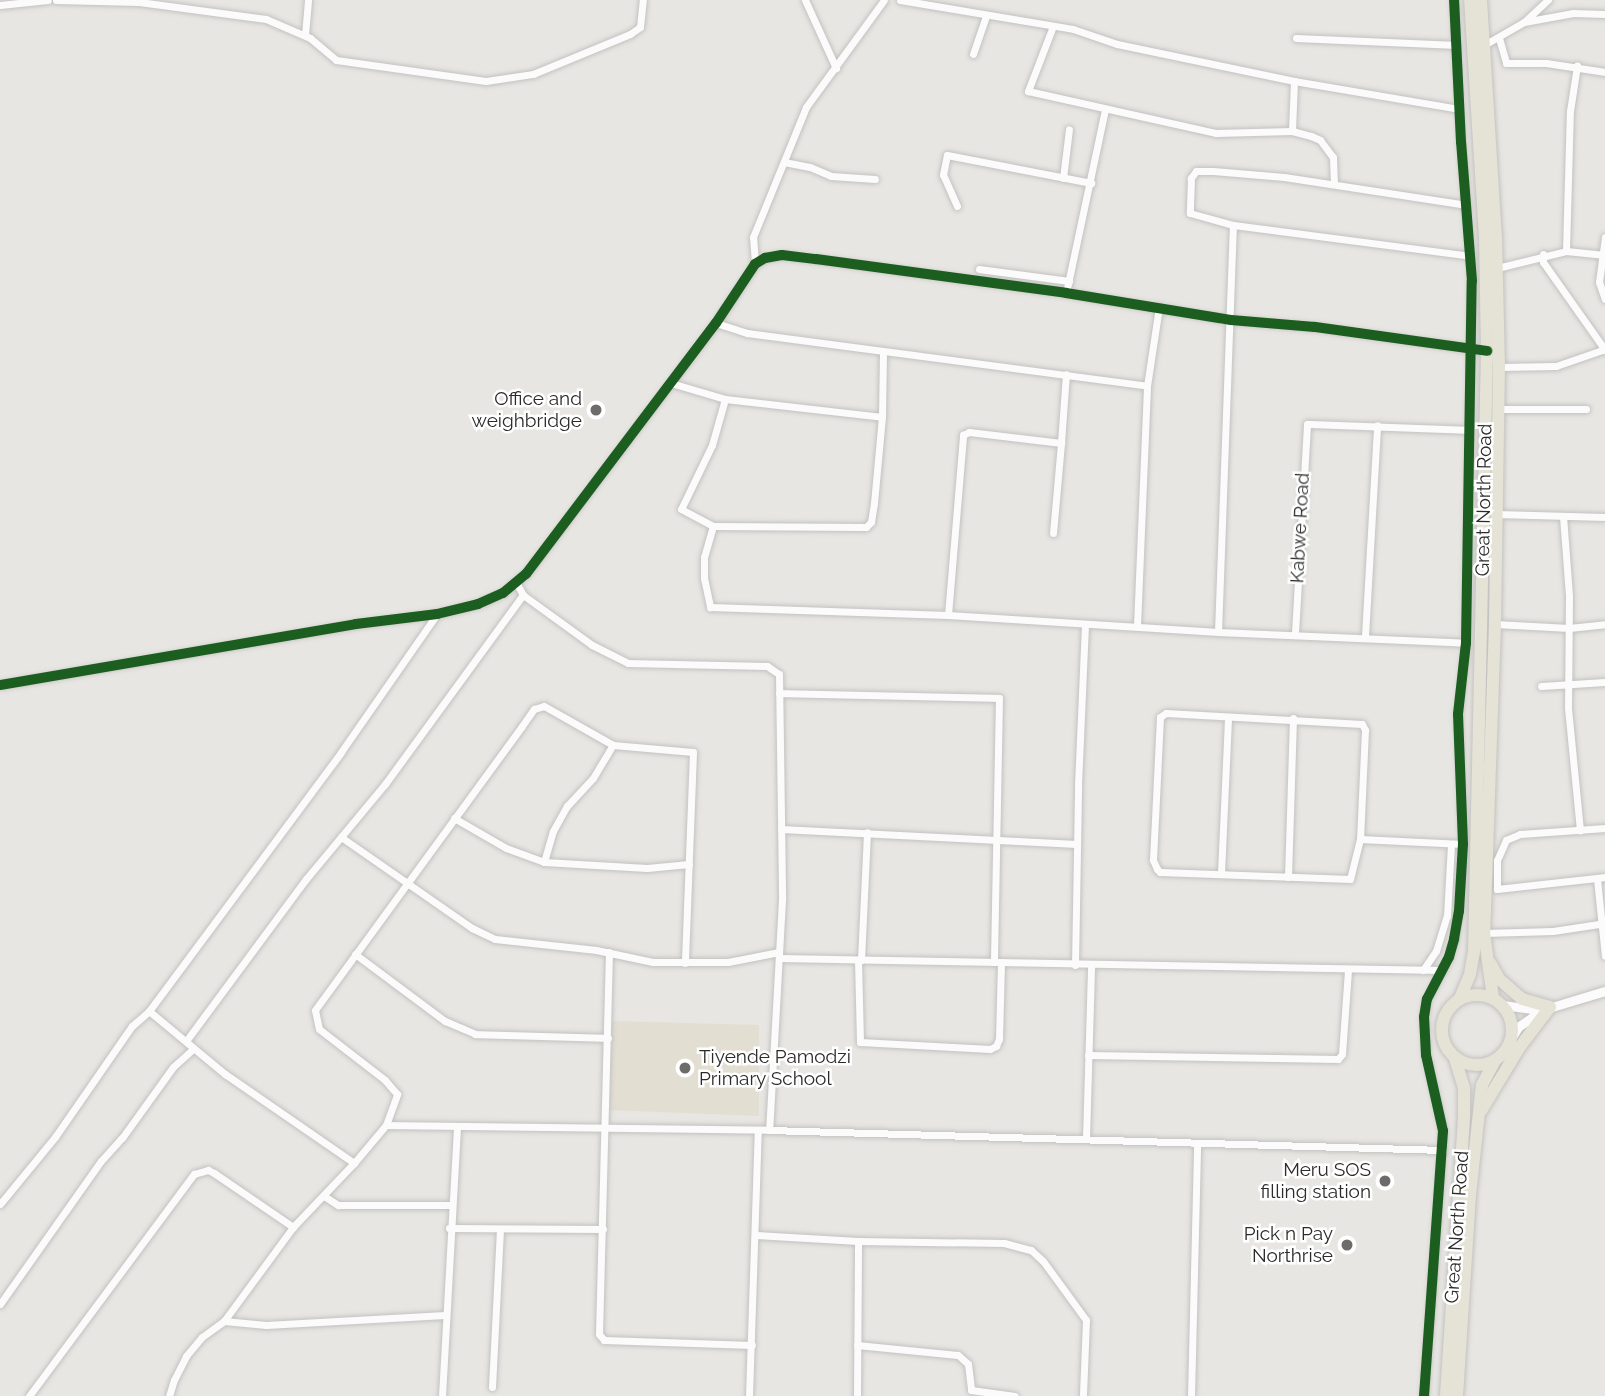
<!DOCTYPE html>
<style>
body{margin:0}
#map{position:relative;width:1605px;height:1396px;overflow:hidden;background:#e8e6e2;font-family:Raleway,sans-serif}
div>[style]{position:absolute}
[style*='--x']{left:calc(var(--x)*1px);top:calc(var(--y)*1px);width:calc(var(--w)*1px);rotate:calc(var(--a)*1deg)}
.education>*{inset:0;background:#e2ded1}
.roads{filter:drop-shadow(0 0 2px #c2c2c1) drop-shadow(0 0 2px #c2c2c1)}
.minor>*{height:7px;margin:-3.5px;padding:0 3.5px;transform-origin:3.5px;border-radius:3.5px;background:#fcfbfb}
.tertiary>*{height:9px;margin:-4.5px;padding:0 4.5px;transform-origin:4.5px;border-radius:4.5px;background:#fcfbfb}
.primary>*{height:12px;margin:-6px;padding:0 6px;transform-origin:6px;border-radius:6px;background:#e5e2d6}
.primary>.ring{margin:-6px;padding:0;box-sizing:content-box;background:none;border:12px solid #e5e2d6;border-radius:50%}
.cycleway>*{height:10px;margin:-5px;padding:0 5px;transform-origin:5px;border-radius:5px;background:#1b5e20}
.dots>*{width:19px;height:19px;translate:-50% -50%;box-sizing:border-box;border:4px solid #fff;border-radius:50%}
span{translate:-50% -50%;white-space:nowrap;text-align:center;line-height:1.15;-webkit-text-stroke:5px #fff;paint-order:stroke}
.poi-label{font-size:19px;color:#2b2b2b}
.right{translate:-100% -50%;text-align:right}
.left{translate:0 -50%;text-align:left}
.street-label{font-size:19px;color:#2b2b2b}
</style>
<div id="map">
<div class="education">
<div style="clip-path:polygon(612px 1021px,759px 1025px,759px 1116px,610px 1110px)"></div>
</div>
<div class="roads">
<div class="minor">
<div style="--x:56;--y:0;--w:83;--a:1.4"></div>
<div style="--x:139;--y:2;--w:128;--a:7.6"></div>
<div style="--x:266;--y:19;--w:48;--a:23.4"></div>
<div style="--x:310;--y:38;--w:34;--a:40"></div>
<div style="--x:336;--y:60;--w:151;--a:8"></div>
<div style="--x:486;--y:81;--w:48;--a:-8.5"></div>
<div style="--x:533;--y:74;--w:105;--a:-22.4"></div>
<div style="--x:630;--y:34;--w:12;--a:-35"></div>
<div style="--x:640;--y:27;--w:27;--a:-84"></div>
<div style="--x:805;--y:0;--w:75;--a:65.5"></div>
<div style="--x:900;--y:0;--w:175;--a:9.5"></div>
<div style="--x:1073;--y:29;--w:46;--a:18.8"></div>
<div style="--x:1117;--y:44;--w:181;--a:11.8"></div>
<div style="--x:1294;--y:81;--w:167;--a:9.6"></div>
<div style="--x:0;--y:5;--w:48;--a:-5.9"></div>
<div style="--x:1524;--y:22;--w:50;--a:-10.4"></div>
<div style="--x:1573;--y:13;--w:32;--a:2"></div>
<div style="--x:1053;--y:26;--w:70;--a:111"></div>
<div style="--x:1028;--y:91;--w:193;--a:12.6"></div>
<div style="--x:1216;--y:133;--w:76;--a:-1.5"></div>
<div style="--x:1292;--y:131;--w:20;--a:15"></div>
<div style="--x:1311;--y:136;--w:10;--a:24"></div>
<div style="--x:1320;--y:140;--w:21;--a:53"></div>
<div style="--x:1333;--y:157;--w:27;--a:88"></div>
<div style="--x:305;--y:35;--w:35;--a:-85"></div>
<div style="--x:1296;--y:38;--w:161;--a:2.5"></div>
<div style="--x:1499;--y:38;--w:26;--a:74"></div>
<div style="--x:1506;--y:63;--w:40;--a:0"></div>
<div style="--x:1546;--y:63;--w:60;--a:8.7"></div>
<div style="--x:1484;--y:45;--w:46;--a:-29.9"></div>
<div style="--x:1524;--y:22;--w:33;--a:-43"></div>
<div style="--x:973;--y:54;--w:40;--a:-71.1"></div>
<div style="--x:1292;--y:131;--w:50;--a:-87.7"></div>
<div style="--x:784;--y:162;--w:26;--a:11"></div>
<div style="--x:810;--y:167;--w:23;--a:23"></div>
<div style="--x:831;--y:176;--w:44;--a:3.9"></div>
<div style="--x:1063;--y:178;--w:49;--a:-83"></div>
<div style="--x:1467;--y:205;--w:185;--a:-171.3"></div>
<div style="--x:1284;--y:177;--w:71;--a:-175.2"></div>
<div style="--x:1213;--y:171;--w:17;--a:180"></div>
<div style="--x:1196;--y:171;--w:9;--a:126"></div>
<div style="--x:1191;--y:178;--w:35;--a:92"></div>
<div style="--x:1190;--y:213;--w:45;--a:15.6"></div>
<div style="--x:1233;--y:225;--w:240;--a:7.4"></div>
<div style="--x:957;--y:206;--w:34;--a:-114"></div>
<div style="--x:943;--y:175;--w:20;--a:-79"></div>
<div style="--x:947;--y:155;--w:147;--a:11"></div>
<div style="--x:1605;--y:237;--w:45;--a:97.6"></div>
<div style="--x:1599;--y:282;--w:18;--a:71"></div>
<div style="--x:1566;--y:251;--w:140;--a:-88.4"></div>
<div style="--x:1570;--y:111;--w:46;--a:-81.2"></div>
<div style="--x:1543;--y:254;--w:8;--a:90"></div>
<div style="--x:1543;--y:262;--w:108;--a:54.8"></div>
<div style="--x:755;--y:264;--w:27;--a:-94"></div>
<div style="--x:753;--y:237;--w:140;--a:-67.8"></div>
<div style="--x:806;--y:107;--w:132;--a:-53.9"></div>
<div style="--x:1497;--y:268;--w:71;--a:-13.8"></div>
<div style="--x:1566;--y:251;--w:39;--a:6"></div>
<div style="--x:979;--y:269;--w:91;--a:7.6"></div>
<div style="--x:1066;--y:293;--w:188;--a:-78"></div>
<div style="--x:716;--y:323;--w:33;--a:18"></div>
<div style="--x:747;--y:333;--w:403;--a:7.5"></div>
<div style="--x:1499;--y:367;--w:57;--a:-1"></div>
<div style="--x:1556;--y:366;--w:52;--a:-19.1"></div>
<div style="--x:671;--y:383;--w:56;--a:16.5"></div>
<div style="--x:725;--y:399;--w:158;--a:6.5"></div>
<div style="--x:725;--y:399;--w:48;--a:105.8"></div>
<div style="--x:712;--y:445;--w:71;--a:115.8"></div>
<div style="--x:681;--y:509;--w:36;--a:28"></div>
<div style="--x:713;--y:526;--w:153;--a:0.4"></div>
<div style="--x:866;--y:527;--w:7;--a:-45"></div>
<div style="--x:871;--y:522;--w:19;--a:-81"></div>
<div style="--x:874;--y:503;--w:86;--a:-84.7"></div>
<div style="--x:882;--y:417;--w:66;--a:-89.1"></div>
<div style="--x:1498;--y:409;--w:88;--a:0"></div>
<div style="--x:1497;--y:514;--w:108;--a:1.6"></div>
<div style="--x:1563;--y:516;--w:80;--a:85.7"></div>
<div style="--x:1569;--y:596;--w:112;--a:90.5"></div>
<div style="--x:1568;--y:708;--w:123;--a:84.4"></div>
<div style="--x:713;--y:526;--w:32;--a:106"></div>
<div style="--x:704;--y:557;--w:21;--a:90"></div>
<div style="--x:704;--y:578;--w:30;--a:78"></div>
<div style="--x:710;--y:607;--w:238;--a:1.9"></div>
<div style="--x:948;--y:615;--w:271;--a:3.6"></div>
<div style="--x:1218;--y:632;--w:248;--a:2.5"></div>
<div style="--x:1053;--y:533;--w:90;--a:-84.9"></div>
<div style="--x:517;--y:584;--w:13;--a:61"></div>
<div style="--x:523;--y:595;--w:85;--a:35.9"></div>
<div style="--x:592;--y:645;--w:40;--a:26.6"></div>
<div style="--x:628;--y:663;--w:139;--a:1.2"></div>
<div style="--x:767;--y:666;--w:14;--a:34"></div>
<div style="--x:779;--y:674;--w:226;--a:89.2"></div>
<div style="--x:782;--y:900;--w:230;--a:93.2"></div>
<div style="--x:948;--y:615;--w:181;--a:-85.2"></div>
<div style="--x:963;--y:435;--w:7;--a:-27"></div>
<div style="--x:969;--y:432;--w:93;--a:6.8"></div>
<div style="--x:1061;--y:443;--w:69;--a:-85.9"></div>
<div style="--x:1495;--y:624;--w:74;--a:3.1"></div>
<div style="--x:1569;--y:628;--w:36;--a:-6"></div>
<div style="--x:1137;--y:626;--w:240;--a:-87.6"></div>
<div style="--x:1147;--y:386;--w:80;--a:-81.4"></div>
<div style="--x:1218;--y:632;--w:407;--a:-87.9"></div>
<div style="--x:1295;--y:633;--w:209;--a:-86.7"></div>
<div style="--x:1307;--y:424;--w:161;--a:2.1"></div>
<div style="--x:1365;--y:636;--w:211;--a:-86.7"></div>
<div style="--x:0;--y:685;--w:361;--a:-9.7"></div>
<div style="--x:356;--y:624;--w:82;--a:-7"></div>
<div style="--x:437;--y:614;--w:42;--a:-13.7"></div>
<div style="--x:478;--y:604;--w:27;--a:-24"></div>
<div style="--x:503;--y:593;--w:30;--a:-40"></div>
<div style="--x:526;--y:574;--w:315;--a:-52.9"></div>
<div style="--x:716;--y:323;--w:71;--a:-56.5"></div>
<div style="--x:755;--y:264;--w:12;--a:-31"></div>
<div style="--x:765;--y:258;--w:17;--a:-10"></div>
<div style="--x:782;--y:255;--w:34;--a:7"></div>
<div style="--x:816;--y:259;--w:252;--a:7.7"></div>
<div style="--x:1066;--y:293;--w:167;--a:9.3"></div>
<div style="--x:1231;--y:320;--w:84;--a:4.8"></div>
<div style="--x:1315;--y:327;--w:174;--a:7.9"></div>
<div style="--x:1541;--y:686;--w:64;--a:-3.6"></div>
<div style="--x:779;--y:693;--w:220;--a:1.3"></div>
<div style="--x:999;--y:698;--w:264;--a:91.1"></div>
<div style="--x:1166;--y:713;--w:196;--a:3.2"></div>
<div style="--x:1362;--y:724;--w:7;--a:63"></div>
<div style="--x:1365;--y:730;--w:109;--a:92.6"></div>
<div style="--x:1360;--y:839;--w:41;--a:104"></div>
<div style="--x:1350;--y:879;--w:190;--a:-177.9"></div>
<div style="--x:1160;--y:872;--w:4;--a:-135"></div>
<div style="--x:1157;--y:869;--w:10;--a:-114"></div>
<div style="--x:1153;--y:860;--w:143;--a:-87.2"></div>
<div style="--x:1160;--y:717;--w:7;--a:-34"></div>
<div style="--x:454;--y:818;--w:60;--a:30"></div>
<div style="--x:506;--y:848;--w:40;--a:20.2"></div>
<div style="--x:544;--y:862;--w:103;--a:3.3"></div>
<div style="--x:647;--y:868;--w:42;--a:-5.4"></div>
<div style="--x:1605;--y:828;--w:85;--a:176"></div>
<div style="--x:1520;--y:834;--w:15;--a:157"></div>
<div style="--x:1506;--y:840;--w:22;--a:114"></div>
<div style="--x:1497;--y:860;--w:29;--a:90"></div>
<div style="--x:1497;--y:889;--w:109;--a:-6.3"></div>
<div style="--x:781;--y:829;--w:296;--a:2.9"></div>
<div style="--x:341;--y:837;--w:160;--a:34.8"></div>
<div style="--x:472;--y:928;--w:25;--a:26"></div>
<div style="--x:495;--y:939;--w:102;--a:6.2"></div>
<div style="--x:596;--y:950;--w:58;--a:11.9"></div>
<div style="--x:653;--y:962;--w:75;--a:0"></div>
<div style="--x:728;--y:962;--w:52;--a:-11.1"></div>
<div style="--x:1360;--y:839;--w:103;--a:2.8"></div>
<div style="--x:544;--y:862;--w:32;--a:-74"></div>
<div style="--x:553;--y:831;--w:29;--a:-61"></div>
<div style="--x:567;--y:806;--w:38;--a:-47"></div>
<div style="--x:593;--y:778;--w:39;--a:-59"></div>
<div style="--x:1221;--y:873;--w:156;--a:-87.4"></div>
<div style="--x:1288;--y:877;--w:159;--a:-88.2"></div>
<div style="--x:1597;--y:879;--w:77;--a:84.1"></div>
<div style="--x:1484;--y:933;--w:69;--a:-1.7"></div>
<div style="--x:1553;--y:931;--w:53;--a:-8.7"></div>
<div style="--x:609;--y:952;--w:382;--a:91.5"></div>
<div style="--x:599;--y:1334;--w:8;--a:50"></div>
<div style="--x:604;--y:1340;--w:148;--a:1.9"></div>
<div style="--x:355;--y:954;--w:112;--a:36.7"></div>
<div style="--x:445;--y:1021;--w:33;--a:23"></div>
<div style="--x:475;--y:1034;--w:133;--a:1.7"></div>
<div style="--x:779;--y:958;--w:663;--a:1.04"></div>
<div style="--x:858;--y:960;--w:82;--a:88.6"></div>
<div style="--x:860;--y:1042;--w:130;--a:3.1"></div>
<div style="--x:990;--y:1049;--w:7;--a:-27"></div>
<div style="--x:996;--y:1046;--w:8;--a:-67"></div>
<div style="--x:999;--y:1039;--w:76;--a:-88.5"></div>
<div style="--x:861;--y:960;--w:128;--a:-87.3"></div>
<div style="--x:1075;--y:965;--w:180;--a:-89"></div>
<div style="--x:1078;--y:785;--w:161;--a:-87.5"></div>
<div style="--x:1423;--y:970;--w:23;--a:-56"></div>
<div style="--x:1436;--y:951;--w:37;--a:-73"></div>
<div style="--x:1447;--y:916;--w:71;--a:-86.8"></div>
<div style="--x:149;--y:1011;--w:99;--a:39.7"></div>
<div style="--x:225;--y:1074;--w:157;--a:34.6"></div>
<div style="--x:354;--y:1163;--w:50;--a:-49.9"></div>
<div style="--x:386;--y:1125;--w:33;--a:-70"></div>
<div style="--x:397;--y:1094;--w:18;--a:-131"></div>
<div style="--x:385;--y:1080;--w:83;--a:-142.3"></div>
<div style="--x:319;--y:1029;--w:19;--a:-102"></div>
<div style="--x:315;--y:1010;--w:351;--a:-53.9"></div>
<div style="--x:522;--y:726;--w:21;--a:-55"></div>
<div style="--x:534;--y:709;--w:10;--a:-17"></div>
<div style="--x:544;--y:706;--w:79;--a:29.5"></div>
<div style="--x:613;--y:745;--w:80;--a:5"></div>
<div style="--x:693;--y:752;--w:211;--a:92.2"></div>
<div style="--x:186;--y:1041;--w:202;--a:-53.5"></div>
<div style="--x:306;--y:879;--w:124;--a:-50.3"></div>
<div style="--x:385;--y:784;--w:234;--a:-53.9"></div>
<div style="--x:1088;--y:1055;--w:250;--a:0.9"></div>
<div style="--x:1338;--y:1059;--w:6;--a:-51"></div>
<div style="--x:1342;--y:1054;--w:83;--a:-85.9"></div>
<div style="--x:386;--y:1125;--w:383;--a:0.7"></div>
<div style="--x:769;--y:1130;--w:674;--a:1.7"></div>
<div style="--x:1086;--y:1138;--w:173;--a:-88.3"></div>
<div style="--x:324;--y:1196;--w:17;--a:33"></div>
<div style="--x:338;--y:1205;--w:113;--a:0"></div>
<div style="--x:0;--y:1204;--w:87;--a:-50.6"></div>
<div style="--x:55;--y:1137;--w:135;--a:-55.3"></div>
<div style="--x:132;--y:1026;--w:23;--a:-41"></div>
<div style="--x:149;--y:1011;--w:322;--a:-53.4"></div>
<div style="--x:341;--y:752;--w:168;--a:-55.2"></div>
<div style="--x:449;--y:1228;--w:154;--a:0.4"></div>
<div style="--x:756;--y:1235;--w:102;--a:3.4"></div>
<div style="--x:858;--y:1241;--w:146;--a:0.8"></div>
<div style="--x:1004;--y:1243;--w:28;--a:15"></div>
<div style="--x:1031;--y:1250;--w:16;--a:43"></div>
<div style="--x:1043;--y:1261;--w:73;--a:53.9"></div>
<div style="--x:1086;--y:1320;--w:76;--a:92.3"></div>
<div style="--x:0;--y:1304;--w:175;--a:-54.8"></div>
<div style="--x:101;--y:1161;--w:31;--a:-48"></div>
<div style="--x:122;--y:1138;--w:87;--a:-54.3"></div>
<div style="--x:173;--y:1067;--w:28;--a:-42"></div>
<div style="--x:224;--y:1321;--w:42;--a:5.4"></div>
<div style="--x:266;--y:1325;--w:179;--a:-3.2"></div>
<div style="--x:857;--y:1345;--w:101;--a:5.7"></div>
<div style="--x:958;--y:1355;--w:13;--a:42"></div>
<div style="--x:968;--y:1364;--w:26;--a:83"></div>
<div style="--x:971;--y:1390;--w:44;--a:7.8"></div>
<div style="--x:492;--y:1387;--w:158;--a:-87.1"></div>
<div style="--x:29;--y:1396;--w:277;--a:-53.4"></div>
<div style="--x:194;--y:1174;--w:15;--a:-16"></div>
<div style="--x:208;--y:1170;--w:7;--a:27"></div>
<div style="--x:214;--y:1173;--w:96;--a:34.4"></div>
<div style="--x:169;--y:1396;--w:17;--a:-73"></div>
<div style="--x:174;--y:1380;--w:27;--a:-63"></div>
<div style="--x:186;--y:1356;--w:25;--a:-50"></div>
<div style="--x:202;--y:1337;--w:27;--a:-36"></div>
<div style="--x:224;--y:1321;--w:117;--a:-53.7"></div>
<div style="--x:293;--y:1227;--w:88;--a:-46.4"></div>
<div style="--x:442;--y:1396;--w:269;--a:-86.8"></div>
<div style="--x:749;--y:1396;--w:266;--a:-88.1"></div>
<div style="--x:857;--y:1396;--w:155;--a:-89.6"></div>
<div style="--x:1191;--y:1396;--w:252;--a:-88.6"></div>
<div style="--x:1424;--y:1396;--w:266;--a:-85.9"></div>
<div style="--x:1443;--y:1131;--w:78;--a:-102.6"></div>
<div style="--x:1426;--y:1055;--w:38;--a:-93"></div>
<div style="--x:1424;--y:1017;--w:18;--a:-81"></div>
<div style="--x:1427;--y:999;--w:47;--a:-62.4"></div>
<div style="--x:1449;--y:957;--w:19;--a:-74"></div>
<div style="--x:1454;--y:939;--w:28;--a:-80"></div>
<div style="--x:1459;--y:911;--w:67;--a:-86.6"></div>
<div style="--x:1463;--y:844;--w:130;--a:-92.2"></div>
<div style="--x:1458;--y:714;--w:71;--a:-83.6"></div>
<div style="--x:1466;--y:643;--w:362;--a:-89.1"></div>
<div style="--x:1472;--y:281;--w:139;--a:-94.5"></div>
<div style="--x:1461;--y:142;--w:142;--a:-92.8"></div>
</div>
<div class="tertiary">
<div style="--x:1503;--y:1005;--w:37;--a:8"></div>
<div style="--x:1510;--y:1040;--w:15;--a:-58"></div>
<div style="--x:1518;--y:1027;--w:29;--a:-35"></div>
<div style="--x:1542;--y:1010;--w:66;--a:-16.8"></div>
</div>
<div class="primary">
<div style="--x:1481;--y:0;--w:236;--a:86.4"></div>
<div style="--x:1496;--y:236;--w:131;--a:88.7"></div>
<div style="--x:1499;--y:367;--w:257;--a:90.9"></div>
<div style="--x:1495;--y:624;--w:309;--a:92"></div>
<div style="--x:1484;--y:933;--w:66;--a:82.1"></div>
<div class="ring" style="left:1442px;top:995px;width:58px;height:58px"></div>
<div style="--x:1460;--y:998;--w:26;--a:-67"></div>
<div style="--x:1470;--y:974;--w:22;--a:-80"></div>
<div style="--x:1474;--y:952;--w:601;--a:-88.76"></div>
<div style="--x:1487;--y:351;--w:114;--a:-91"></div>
<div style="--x:1485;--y:237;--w:237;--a:-93.6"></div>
<div style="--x:1481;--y:1111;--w:74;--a:-58.9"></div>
<div style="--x:1519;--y:1048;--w:51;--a:-52.9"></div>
<div style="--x:1550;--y:1007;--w:29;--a:-164"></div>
<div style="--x:1522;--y:999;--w:30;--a:-139"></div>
<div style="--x:1499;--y:979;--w:18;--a:-119"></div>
<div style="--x:1446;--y:1396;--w:283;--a:-86.3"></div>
<div style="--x:1464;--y:1114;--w:26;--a:-90"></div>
<div style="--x:1464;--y:1088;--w:31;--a:-107"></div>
<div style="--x:1457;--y:1396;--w:201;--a:-86.3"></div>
<div style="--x:1470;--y:1195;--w:111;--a:-83.8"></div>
<div style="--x:1482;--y:1085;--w:26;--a:-62"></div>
</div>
</div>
<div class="cycleway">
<div style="--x:0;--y:685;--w:361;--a:-9.7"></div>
<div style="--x:356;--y:624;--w:82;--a:-7"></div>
<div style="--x:437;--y:614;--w:42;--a:-13.7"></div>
<div style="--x:478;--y:604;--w:27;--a:-24"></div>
<div style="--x:503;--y:593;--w:30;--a:-40"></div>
<div style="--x:526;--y:574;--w:315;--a:-52.9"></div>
<div style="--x:716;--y:323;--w:71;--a:-56.5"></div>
<div style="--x:755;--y:264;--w:12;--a:-31"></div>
<div style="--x:765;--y:258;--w:17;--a:-10"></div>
<div style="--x:782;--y:255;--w:34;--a:7"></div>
<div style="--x:816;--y:259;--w:252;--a:7.7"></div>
<div style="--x:1066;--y:293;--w:167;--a:9.3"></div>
<div style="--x:1231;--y:320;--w:84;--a:4.8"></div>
<div style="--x:1315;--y:327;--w:174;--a:7.9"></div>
<div style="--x:1424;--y:1396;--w:266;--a:-85.9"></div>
<div style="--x:1443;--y:1131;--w:78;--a:-102.6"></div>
<div style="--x:1426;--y:1055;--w:38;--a:-93"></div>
<div style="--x:1424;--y:1017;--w:18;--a:-81"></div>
<div style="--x:1427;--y:999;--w:47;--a:-62.4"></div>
<div style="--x:1449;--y:957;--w:19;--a:-74"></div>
<div style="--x:1454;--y:939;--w:28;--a:-80"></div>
<div style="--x:1459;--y:911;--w:67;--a:-86.6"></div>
<div style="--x:1463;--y:844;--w:130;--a:-92.2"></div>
<div style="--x:1458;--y:714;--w:71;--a:-83.6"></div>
<div style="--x:1466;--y:643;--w:362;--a:-89.1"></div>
<div style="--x:1472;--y:281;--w:139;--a:-94.5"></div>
<div style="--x:1461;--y:142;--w:142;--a:-92.8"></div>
</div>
<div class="dots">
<div style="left:596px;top:410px;background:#6d6c6b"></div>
<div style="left:685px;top:1068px;background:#6d6c6b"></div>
<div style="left:1385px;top:1181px;background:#6d6c6b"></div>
<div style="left:1347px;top:1245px;background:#6d6c6b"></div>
</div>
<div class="poi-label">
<span class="right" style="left:582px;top:410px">Office and<br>weighbridge</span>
<span class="left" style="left:699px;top:1068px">Tiyende Pamodzi<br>Primary School</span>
<span class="right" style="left:1371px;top:1181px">Meru SOS<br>filling station</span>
<span class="right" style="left:1333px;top:1245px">Pick n Pay<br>Northrise</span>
</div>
<div class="street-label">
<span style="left:1484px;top:500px;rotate:-89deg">Great North Road</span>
<span style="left:1300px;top:528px;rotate:-87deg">Kabwe Road</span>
<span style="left:1457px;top:1227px;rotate:-86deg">Great North Road</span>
</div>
</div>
